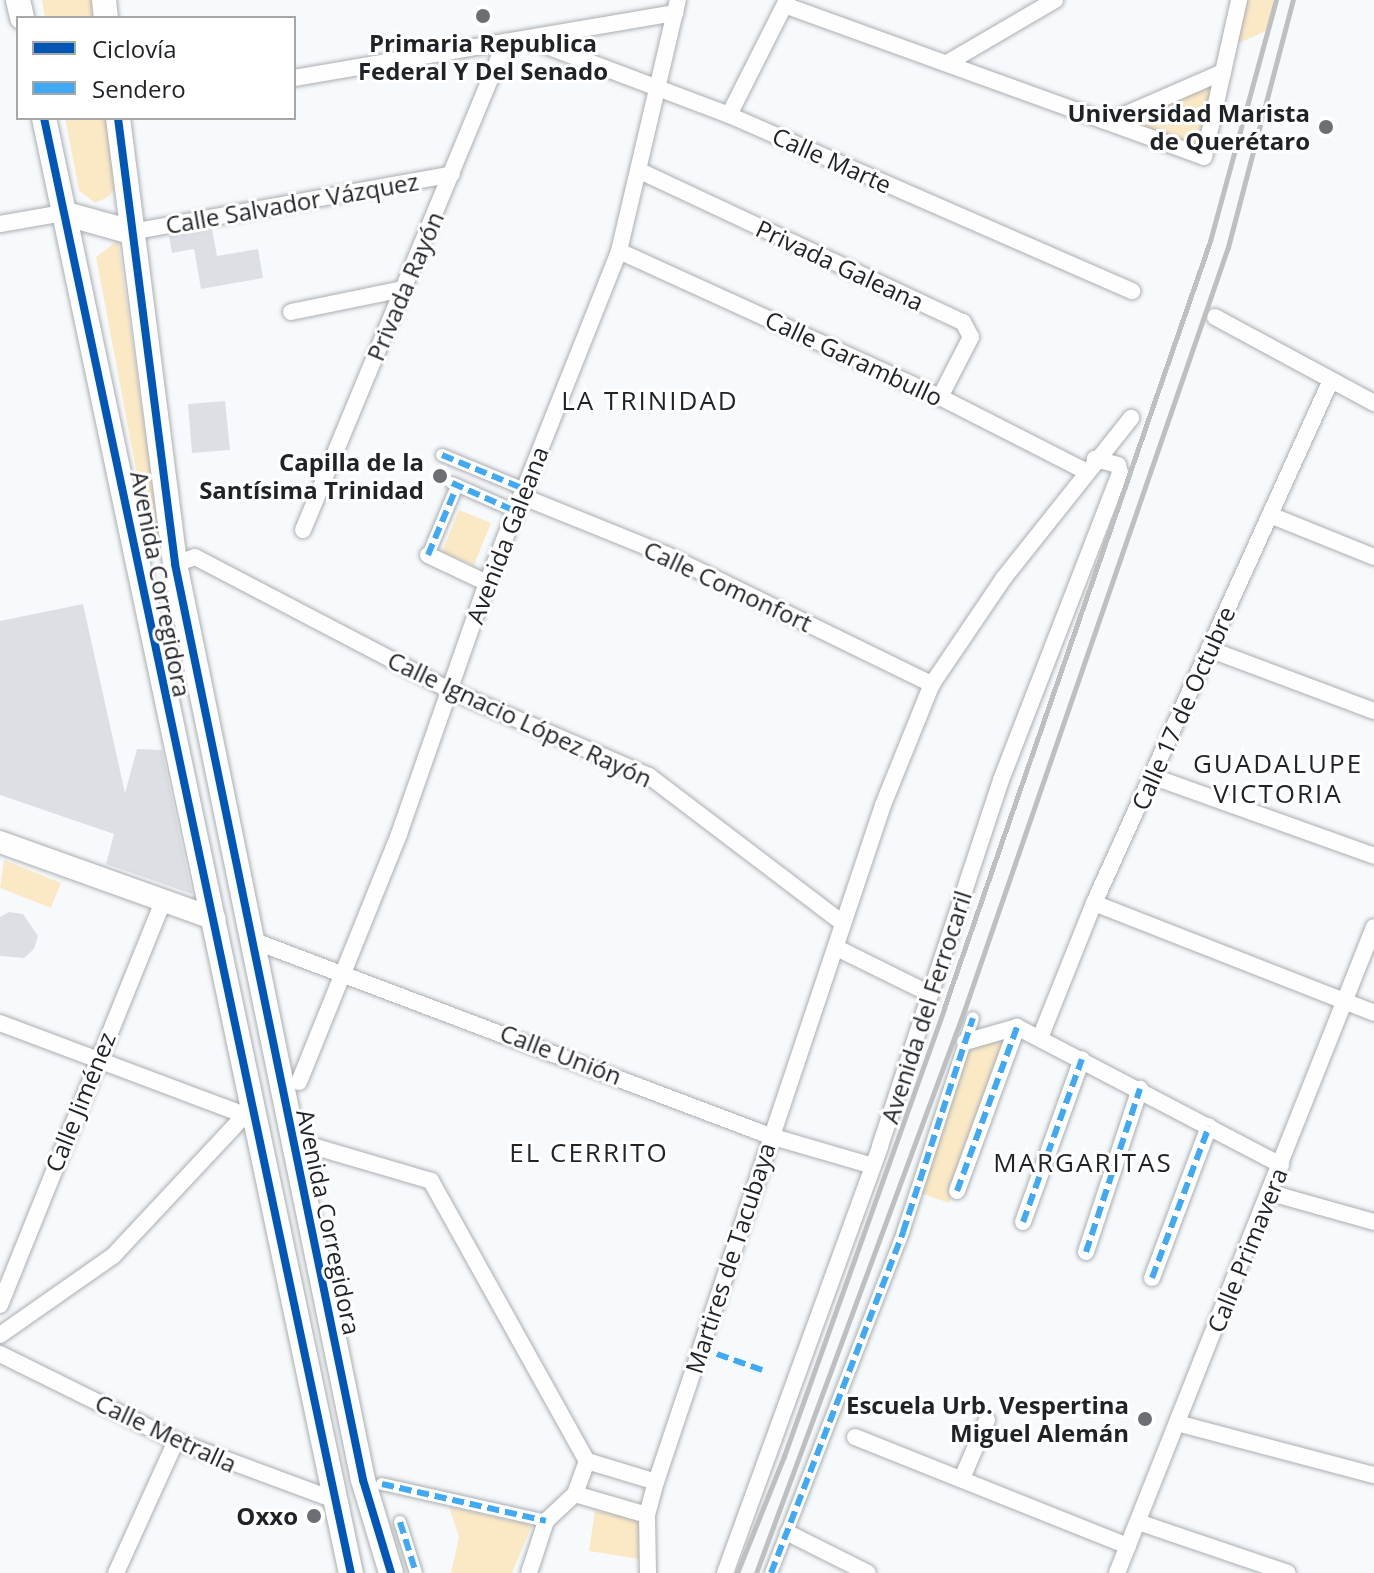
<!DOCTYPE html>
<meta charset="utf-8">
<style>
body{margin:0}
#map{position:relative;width:1374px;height:1573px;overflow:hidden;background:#f7fafd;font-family:"Open Sans",sans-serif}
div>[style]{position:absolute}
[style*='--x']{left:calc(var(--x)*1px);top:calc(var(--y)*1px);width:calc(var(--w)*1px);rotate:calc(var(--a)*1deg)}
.green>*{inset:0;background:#fbe9c6}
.building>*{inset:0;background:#dce0e4}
.roads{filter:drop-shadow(0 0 2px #abaeb1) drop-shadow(0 0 2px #abaeb1)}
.pedestrian>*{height:12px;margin:-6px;padding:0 6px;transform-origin:6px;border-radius:6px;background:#fefeff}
.minor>*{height:16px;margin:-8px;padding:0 8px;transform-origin:8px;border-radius:8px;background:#fefeff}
.tertiary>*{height:22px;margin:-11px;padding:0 11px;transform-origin:11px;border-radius:11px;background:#fefeff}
.secondary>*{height:24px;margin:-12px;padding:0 12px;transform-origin:12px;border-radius:12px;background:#fefeff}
.rail>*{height:5px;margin:-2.5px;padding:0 2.5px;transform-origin:2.5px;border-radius:2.5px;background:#bebfc0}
.quiet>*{height:6px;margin-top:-3px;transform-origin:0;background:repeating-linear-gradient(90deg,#3fa9f5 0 12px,transparent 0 18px)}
.cycleway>*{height:8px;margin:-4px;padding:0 4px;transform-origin:4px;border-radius:4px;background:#0057b8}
.dots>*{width:22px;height:22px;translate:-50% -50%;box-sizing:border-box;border:4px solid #fff;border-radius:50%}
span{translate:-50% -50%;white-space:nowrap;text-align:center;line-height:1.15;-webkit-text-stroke:6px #fff;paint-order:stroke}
.poi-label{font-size:24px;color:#1f2327;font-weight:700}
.right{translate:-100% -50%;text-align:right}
.street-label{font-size:24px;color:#1f2327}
.neighbourhood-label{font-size:26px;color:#1f2327;letter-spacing:2px}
.legend{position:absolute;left:16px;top:16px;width:280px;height:104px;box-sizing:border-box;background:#fff;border:2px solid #a5a7a9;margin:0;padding:10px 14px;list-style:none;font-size:24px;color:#1f2327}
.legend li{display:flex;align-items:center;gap:16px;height:40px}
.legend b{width:40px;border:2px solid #a5a7a9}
</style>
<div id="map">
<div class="green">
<div style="clip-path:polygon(42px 0,93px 0,95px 18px,45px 18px)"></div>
<div style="clip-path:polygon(1239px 0,1276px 0,1268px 30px,1228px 48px)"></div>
<div style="clip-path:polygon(1223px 73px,1204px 155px,1117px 119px)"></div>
<div style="clip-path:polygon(65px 118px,109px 118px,118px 184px,108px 197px,95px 203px,79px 190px)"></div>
<div style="clip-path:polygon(118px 240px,160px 538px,148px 533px,96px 257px)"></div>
<div style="clip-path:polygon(459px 510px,491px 523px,474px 565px,442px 552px)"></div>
<div style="clip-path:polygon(4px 860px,61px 883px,51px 908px,0 888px)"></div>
<div style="clip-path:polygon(1009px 1034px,949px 1203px,918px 1192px,968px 1050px)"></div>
<div style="clip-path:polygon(449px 1507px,532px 1525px,512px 1573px,451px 1573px,459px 1537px)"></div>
<div style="clip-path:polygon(595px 1511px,646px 1518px,639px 1559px,589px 1551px)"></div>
</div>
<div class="building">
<div style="clip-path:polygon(212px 229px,217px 256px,258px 249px,263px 278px,201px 289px,194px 249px,172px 253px,169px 236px)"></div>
<div style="clip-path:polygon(225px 401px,230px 450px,192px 453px,188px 404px)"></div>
<div style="clip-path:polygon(83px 604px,125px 793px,137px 749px,162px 750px,192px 894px,106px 864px,114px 834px,0 795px,0 621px)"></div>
<div style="clip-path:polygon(9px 912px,23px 914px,38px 936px,34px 949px,24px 958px,0 956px,0 917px)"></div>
</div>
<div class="roads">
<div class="pedestrian">
<div style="--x:442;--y:455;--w:89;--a:22.5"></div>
<div style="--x:452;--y:483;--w:69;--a:24"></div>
<div style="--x:428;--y:555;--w:67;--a:-67.2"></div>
<div style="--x:382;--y:1484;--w:168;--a:12.7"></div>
<div style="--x:400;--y:1522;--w:53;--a:72.6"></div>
<div style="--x:771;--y:1573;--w:366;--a:-68.8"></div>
<div style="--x:903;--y:1232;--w:225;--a:-71.9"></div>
</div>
<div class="minor">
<div style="--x:787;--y:6;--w:443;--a:19.9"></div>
<div style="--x:1204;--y:157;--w:161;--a:-77.4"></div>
<div style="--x:528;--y:39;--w:215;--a:20.7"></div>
<div style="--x:729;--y:115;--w:440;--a:23.6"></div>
<div style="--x:949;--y:62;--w:123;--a:-30.3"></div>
<div style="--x:294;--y:78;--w:387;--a:-9.7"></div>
<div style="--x:729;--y:115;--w:129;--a:-63.2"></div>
<div style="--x:1113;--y:120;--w:120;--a:-23.6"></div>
<div style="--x:640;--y:171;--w:357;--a:25.1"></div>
<div style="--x:963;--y:322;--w:17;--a:62"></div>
<div style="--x:971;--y:337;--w:68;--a:117.3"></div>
<div style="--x:0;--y:224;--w:64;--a:-9.9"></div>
<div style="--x:131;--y:232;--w:326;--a:-10.2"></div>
<div style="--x:619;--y:251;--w:353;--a:24.5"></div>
<div style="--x:940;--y:397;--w:163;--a:27"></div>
<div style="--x:291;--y:312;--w:114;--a:-11.6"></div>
<div style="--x:1215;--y:317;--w:181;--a:28.4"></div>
<div style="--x:521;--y:496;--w:157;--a:22"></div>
<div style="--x:667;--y:555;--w:295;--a:26"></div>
<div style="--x:1270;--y:515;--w:112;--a:22"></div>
<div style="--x:303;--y:530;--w:529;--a:-67.46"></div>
<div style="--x:428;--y:555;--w:65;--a:25.4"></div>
<div style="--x:175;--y:564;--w:21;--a:-19"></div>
<div style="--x:195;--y:557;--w:287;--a:27.6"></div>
<div style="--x:449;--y:690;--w:218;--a:23.3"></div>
<div style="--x:649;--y:776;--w:243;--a:37.2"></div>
<div style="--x:1209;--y:649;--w:176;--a:20.6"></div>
<div style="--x:1151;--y:776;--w:237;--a:19.7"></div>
<div style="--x:1094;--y:903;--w:301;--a:21.4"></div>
<div style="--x:249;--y:939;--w:557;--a:20.71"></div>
<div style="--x:770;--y:1136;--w:107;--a:16.2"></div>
<div style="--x:837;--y:948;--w:104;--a:26.3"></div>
<div style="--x:0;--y:1023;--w:262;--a:20.6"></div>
<div style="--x:245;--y:1115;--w:7;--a:-16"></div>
<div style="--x:1017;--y:1027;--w:298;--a:27.6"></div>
<div style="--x:1040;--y:1038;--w:145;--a:-68.2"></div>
<div style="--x:1094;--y:903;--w:574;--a:-65.62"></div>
<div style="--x:965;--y:1042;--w:54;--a:-16.1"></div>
<div style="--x:299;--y:1082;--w:267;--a:-68"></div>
<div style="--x:399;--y:834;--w:266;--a:-70.7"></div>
<div style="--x:487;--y:583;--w:357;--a:-68.3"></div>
<div style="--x:619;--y:251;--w:258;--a:-76.8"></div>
<div style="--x:292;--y:1140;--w:145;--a:16.4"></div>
<div style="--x:431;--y:1181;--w:321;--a:60.9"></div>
<div style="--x:957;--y:1191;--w:175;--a:-69.9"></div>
<div style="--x:1271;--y:1193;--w:107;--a:15.7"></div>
<div style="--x:1023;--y:1222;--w:173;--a:-70.1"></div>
<div style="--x:1086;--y:1252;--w:172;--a:-71.7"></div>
<div style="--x:1152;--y:1278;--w:162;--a:-69.4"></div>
<div style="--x:0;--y:1305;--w:437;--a:-68"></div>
<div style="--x:0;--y:1335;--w:138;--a:-35"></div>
<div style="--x:113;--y:1256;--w:193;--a:-46.9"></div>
<div style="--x:0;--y:1354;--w:196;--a:26.3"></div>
<div style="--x:176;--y:1441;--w:172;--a:20.4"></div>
<div style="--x:1177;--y:1423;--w:204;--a:14.8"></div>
<div style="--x:855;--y:1437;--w:294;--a:21.8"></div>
<div style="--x:587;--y:1461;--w:72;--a:16.9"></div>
<div style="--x:963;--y:1476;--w:61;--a:-66.8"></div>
<div style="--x:575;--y:1494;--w:75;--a:16.3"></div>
<div style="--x:1138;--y:1522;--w:158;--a:18.8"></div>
<div style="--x:788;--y:1533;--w:89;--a:26.6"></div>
<div style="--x:116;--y:1573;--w:145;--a:-65.6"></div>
<div style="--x:529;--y:1573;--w:55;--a:-71.9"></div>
<div style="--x:546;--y:1521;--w:40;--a:-43"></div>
<div style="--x:575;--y:1494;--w:35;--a:-70"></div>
<div style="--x:648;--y:1573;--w:58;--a:-91"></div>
<div style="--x:647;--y:1515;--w:34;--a:-75"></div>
<div style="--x:656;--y:1482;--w:714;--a:-71.46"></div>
<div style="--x:883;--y:805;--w:131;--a:-68"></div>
<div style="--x:932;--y:684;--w:127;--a:-55.9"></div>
<div style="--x:1003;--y:579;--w:206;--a:-51.5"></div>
<div style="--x:725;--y:1573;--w:454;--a:-70"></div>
<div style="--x:880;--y:1146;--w:385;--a:-71.7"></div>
<div style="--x:1001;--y:780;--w:329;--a:-68.8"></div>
<div style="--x:1120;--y:473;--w:8;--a:-104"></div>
<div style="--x:1118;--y:465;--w:24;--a:-165"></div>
<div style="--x:1117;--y:1573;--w:695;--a:-68.31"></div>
</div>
<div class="tertiary">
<div style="--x:0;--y:842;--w:228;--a:19.7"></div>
</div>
<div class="secondary">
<div style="--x:18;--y:0;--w:18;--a:77"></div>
<div style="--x:104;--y:0;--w:18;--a:84"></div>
<div style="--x:44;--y:118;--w:1487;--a:78.09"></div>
<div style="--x:118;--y:118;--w:450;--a:82.7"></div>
<div style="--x:175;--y:564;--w:935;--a:78.4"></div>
<div style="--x:363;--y:1480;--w:97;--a:73.2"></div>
<div style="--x:63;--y:213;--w:71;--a:15.6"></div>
</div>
</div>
<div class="rail">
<div style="--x:737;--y:1573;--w:126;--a:-68.1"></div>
<div style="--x:784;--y:1456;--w:476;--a:-70.3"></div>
<div style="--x:944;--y:1008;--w:812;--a:-70.87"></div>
<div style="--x:1210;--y:241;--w:250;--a:-74.7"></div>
<div style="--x:756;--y:1573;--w:599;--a:-69.69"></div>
<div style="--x:964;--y:1011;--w:808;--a:-70.94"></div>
<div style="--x:1228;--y:247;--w:255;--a:-75.3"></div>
</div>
<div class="quiet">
<div style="--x:442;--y:455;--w:89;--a:22.5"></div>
<div style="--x:452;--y:483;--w:69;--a:24"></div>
<div style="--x:428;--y:555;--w:67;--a:-67.2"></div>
<div style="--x:957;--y:1191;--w:175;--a:-69.9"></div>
<div style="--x:1023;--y:1222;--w:173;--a:-70.1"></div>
<div style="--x:1086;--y:1252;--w:172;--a:-71.7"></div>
<div style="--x:1152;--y:1278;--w:162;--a:-69.4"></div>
<div style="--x:700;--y:1348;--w:66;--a:19.5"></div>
<div style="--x:382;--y:1484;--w:168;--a:12.7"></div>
<div style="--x:400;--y:1522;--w:53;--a:72.6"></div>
<div style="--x:771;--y:1573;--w:366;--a:-68.8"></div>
<div style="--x:903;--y:1232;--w:225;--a:-71.9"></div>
</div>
<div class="cycleway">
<div style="--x:44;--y:118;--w:1487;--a:78.09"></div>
<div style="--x:118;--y:118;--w:450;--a:82.7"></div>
<div style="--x:175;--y:564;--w:935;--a:78.4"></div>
<div style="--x:363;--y:1480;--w:97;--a:73.2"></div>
</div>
<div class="dots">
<div style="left:483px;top:16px;background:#6b6e72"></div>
<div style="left:1326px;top:127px;background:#6b6e72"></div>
<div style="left:440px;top:476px;background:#6b6e72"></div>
<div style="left:1145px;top:1419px;background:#6b6e72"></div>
<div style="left:314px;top:1516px;background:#6b6e72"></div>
</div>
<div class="poi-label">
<span style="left:483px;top:57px">Primaria Republica<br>Federal Y Del Senado</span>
<span class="right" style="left:1310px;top:127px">Universidad Marista<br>de Querétaro</span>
<span class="right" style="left:424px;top:476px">Capilla de la<br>Santísima Trinidad</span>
<span class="right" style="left:1129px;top:1419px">Escuela Urb. Vespertina<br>Miguel Alemán</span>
<span class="right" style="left:298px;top:1516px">Oxxo</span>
</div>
<div class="street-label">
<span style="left:832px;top:160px;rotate:24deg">Calle Marte</span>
<span style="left:292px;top:203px;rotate:-10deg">Calle Salvador Vázquez</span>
<span style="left:840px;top:265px;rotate:25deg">Privada Galeana</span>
<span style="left:405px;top:286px;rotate:-67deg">Privada Rayón</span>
<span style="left:854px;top:358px;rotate:25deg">Calle Garambullo</span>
<span style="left:507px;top:535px;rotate:-69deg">Avenida Galeana</span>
<span style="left:161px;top:584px;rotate:79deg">Avenida Corregidora</span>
<span style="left:728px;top:586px;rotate:25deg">Calle Comonfort</span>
<span style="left:1183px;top:708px;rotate:-66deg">Calle 17 de Octubre</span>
<span style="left:520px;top:719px;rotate:25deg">Calle Ignacio López Rayón</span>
<span style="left:926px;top:1007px;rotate:-72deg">Avenida del Ferrocaril</span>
<span style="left:561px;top:1054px;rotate:21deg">Calle Unión</span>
<span style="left:80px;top:1102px;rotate:-68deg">Calle Jiménez</span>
<span style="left:329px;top:1222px;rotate:78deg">Avenida Corregidora</span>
<span style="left:1247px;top:1250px;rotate:-68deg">Calle Primavera</span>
<span style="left:730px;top:1258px;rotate:-72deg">Martires de Tacubaya</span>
<span style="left:166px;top:1433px;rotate:25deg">Calle Metralla</span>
</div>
<div class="neighbourhood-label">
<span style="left:650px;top:401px">LA TRINIDAD</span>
<span style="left:1278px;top:779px">GUADALUPE<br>VICTORIA</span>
<span style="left:589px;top:1153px">EL CERRITO</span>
<span style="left:1083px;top:1163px">MARGARITAS</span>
</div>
<ul class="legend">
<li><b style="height:10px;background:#0057b8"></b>Ciclovía</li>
<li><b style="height:10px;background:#3fa9f5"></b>Sendero</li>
</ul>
</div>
